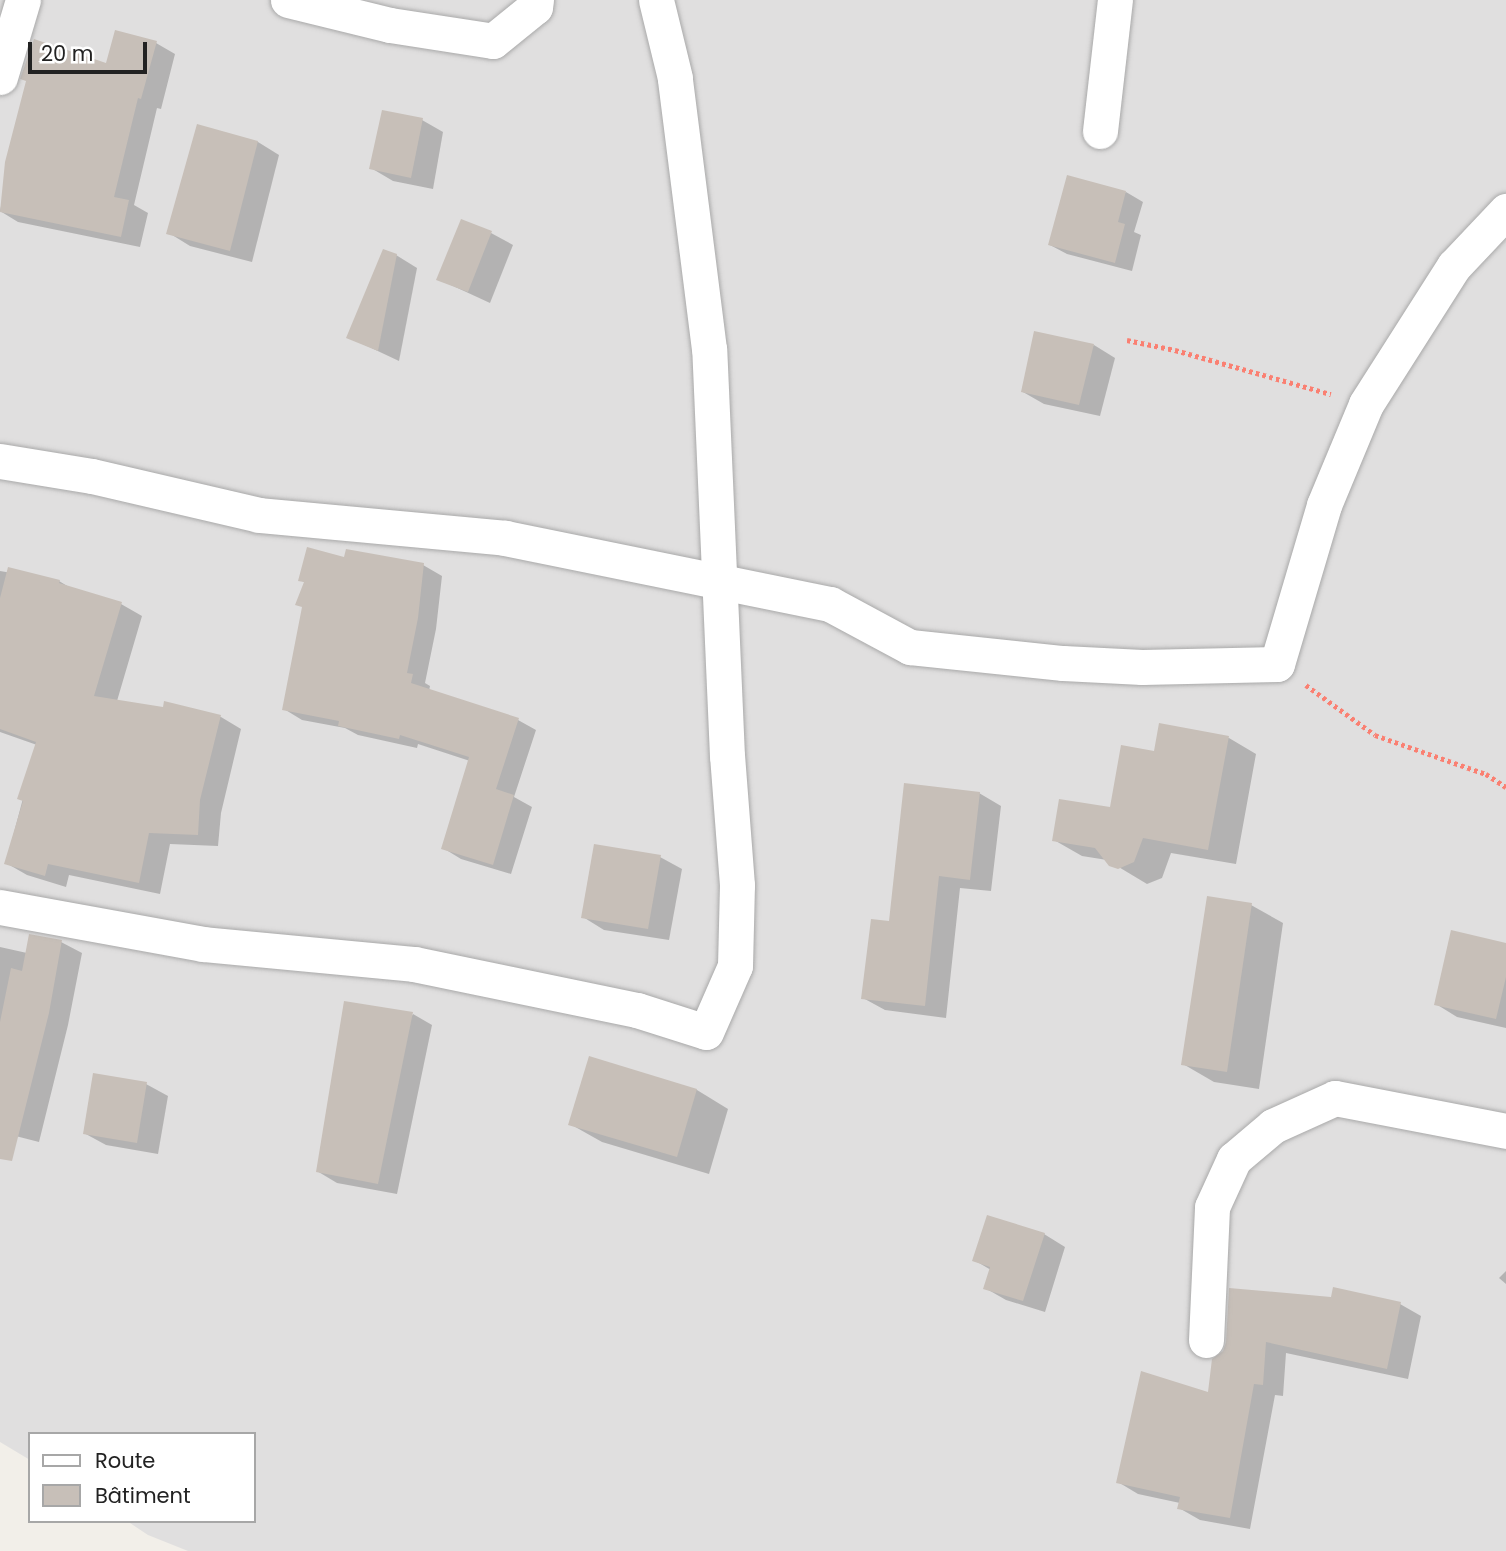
<!DOCTYPE html>
<meta charset="utf-8">
<style>
body{margin:0}
#map{position:relative;width:1506px;height:1551px;overflow:hidden;background:#f2efe9;font-family:Poppins,sans-serif}
div>[style]{position:absolute}
[style*='--x']{left:calc(var(--x)*1px);top:calc(var(--y)*1px);width:calc(var(--w)*1px);rotate:calc(var(--a)*1deg)}
.residential>*{inset:0;background:#e0dfdf}
.shadow>*{inset:0;background:#0003}
.building>*{inset:0;background:#c7bfb8}
.path>*{height:4.5px;margin-top:-2.25px;transform-origin:0;background:repeating-linear-gradient(90deg,#fa8072 0 3.5px,transparent 0 7px)}
.roads{filter:drop-shadow(0 0 2px #a9a9a9) drop-shadow(0 0 2px #a9a9a9)}
.street>*{height:35px;margin:-17.5px;padding:0 17.5px;transform-origin:17.5px;border-radius:17.5px;background:#fff}
span{translate:-50% -50%;white-space:nowrap;text-align:center;line-height:1.15;-webkit-text-stroke:7px #fff;paint-order:stroke}
.legend{position:absolute;left:28px;top:1432px;width:228px;height:91px;box-sizing:border-box;background:#fff;border:2px solid #a7a7a7;margin:0;padding:9px 12px;list-style:none;font-size:21px;color:#222}
.legend li{display:flex;align-items:center;gap:14px;height:35px}
.legend b{width:35px;border:2px solid #a7a7a7}
.scale{position:absolute;left:28px;top:42px;width:119px;height:32px;box-sizing:border-box;border:4px solid #222;border-top:0;padding-left:9px;font-size:21px;line-height:24px;white-space:nowrap;color:#222;-webkit-text-stroke:5px #fff;paint-order:stroke}
</style>
<div id="map">
<div class="residential">
<div style="clip-path:polygon(0 0,1506px 0,1506px 1551px,188px 1551px,148px 1535px,127px 1521px,254px 1521px,254px 1434px,30px 1434px,30px 1460px,0 1442px)"></div>
</div>
<div class="shadow">
<div style="clip-path:polygon(156px 43px,175px 54px,161px 109px,157px 108px,134px 205px,148px 213px,140px 247px,18px 222px,0 211px,27px 81px,107px 66px)"></div>
<div style="clip-path:polygon(422px 120px,443px 132px,433px 189px,393px 181px,371px 168px)"></div>
<div style="clip-path:polygon(199px 127px,258px 142px,279px 155px,252px 262px,190px 246px,169px 233px)"></div>
<div style="clip-path:polygon(1126px 192px,1143px 202px,1134px 232px,1141px 235px,1132px 271px,1067px 254px,1050px 245px)"></div>
<div style="clip-path:polygon(491px 233px,513px 245px,490px 303px,438px 279px)"></div>
<div style="clip-path:polygon(396px 255px,417px 268px,399px 361px,348px 337px)"></div>
<div style="clip-path:polygon(1094px 345px,1115px 358px,1100px 416px,1044px 404px,1023px 392px)"></div>
<div style="clip-path:polygon(345px 559px,423px 565px,442px 576px,436px 629px,425px 683px,430px 686px,429px 691px,518px 720px,536px 730px,514px 797px,532px 807px,511px 874px,461px 859px,443px 848px,470px 761px,418px 744px,417px 748px,358px 735px,345px 728px,302px 720px,284px 709px,303px 608px,306px 583px,300px 580px)"></div>
<div style="clip-path:polygon(0 571px,59px 581px,74px 590px,121px 604px,142px 616px,117px 701px,164px 709px,166px 703px,221px 717px,241px 729px,221px 813px,218px 846px,170px 844px,160px 894px,69px 875px,66px 887px,27px 875px,6px 863px,37px 745px,0 732px)"></div>
<div style="clip-path:polygon(1229px 738px,1256px 754px,1236px 864px,1171px 853px,1162px 878px,1147px 884px,1107px 860px,1082px 856px,1054px 840px,1111px 809px,1155px 753px)"></div>
<div style="clip-path:polygon(979px 793px,1001px 806px,991px 891px,960px 888px,946px 1018px,885px 1010px,863px 998px,891px 923px)"></div>
<div style="clip-path:polygon(660px 857px,682px 869px,669px 940px,604px 930px,583px 917px)"></div>
<div style="clip-path:polygon(1251px 905px,1283px 923px,1259px 1089px,1214px 1082px,1183px 1064px)"></div>
<div style="clip-path:polygon(61px 942px,82px 953px,68px 1025px,39px 1142px,0 1132px,0 947px,27px 953px)"></div>
<div style="clip-path:polygon(1506px 945px,1506px 1028px,1457px 1017px,1436px 1004px)"></div>
<div style="clip-path:polygon(413px 1014px,432px 1025px,397px 1194px,337px 1183px,317px 1171px)"></div>
<div style="clip-path:polygon(590px 1058px,697px 1090px,728px 1109px,709px 1174px,602px 1142px,570px 1124px)"></div>
<div style="clip-path:polygon(146px 1084px,168px 1096px,158px 1154px,106px 1145px,84px 1133px)"></div>
<div style="clip-path:polygon(1044px 1234px,1065px 1247px,1045px 1312px,1006px 1300px,985px 1288px,991px 1270px,974px 1260px)"></div>
<div style="clip-path:polygon(1506px 1271px,1506px 1284px,1499px 1278px)"></div>
<div style="clip-path:polygon(1400px 1304px,1421px 1316px,1408px 1379px,1286px 1353px,1283px 1396px,1275px 1395px,1250px 1529px,1200px 1520px,1179px 1508px,1180px 1503px,1138px 1494px,1118px 1482px,1210px 1395px,1224px 1352px)"></div>
</div>
<div class="building">
<div style="clip-path:polygon(115px 30px,157px 41px,141px 99px,138px 98px,114px 197px,129px 200px,121px 237px,0 212px,5px 162px,26px 81px,20px 79px,34px 39px,106px 63px)"></div>
<div style="clip-path:polygon(382px 110px,423px 118px,411px 178px,369px 169px)"></div>
<div style="clip-path:polygon(197px 124px,258px 141px,230px 251px,166px 234px)"></div>
<div style="clip-path:polygon(1067px 175px,1126px 191px,1118px 222px,1125px 224px,1115px 263px,1048px 245px)"></div>
<div style="clip-path:polygon(461px 219px,492px 231px,468px 292px,436px 280px)"></div>
<div style="clip-path:polygon(383px 249px,397px 254px,378px 351px,346px 338px)"></div>
<div style="clip-path:polygon(1034px 331px,1094px 344px,1079px 405px,1021px 392px)"></div>
<div style="clip-path:polygon(307px 547px,344px 557px,346px 549px,424px 563px,418px 618px,407px 673px,413px 674px,411px 683px,519px 718px,496px 789px,514px 795px,493px 865px,441px 849px,469px 757px,400px 735px,399px 739px,338px 726px,339px 721px,282px 710px,302px 607px,295px 605px,304px 582px,298px 581px)"></div>
<div style="clip-path:polygon(8px 567px,60px 580px,59px 583px,122px 602px,94px 696px,163px 707px,164px 701px,221px 715px,200px 800px,198px 835px,149px 833px,139px 883px,48px 864px,45px 876px,4px 864px,23px 801px,17px 799px,36px 742px,0 729px,0 598px)"></div>
<div style="clip-path:polygon(1159px 723px,1229px 736px,1208px 850px,1143px 838px,1134px 862px,1118px 869px,1109px 866px,1095px 848px,1052px 841px,1059px 799px,1110px 807px,1121px 745px,1154px 751px)"></div>
<div style="clip-path:polygon(904px 783px,980px 792px,970px 880px,939px 876px,925px 1006px,861px 999px,871px 919px,889px 921px)"></div>
<div style="clip-path:polygon(594px 844px,661px 855px,648px 929px,581px 918px)"></div>
<div style="clip-path:polygon(1207px 896px,1252px 903px,1227px 1072px,1181px 1065px)"></div>
<div style="clip-path:polygon(1451px 930px,1506px 943px,1506px 977px,1496px 1019px,1434px 1005px)"></div>
<div style="clip-path:polygon(29px 934px,62px 940px,49px 1013px,12px 1161px,0 1159px,0 1022px,11px 968px,22px 971px)"></div>
<div style="clip-path:polygon(344px 1001px,413px 1012px,378px 1184px,316px 1172px)"></div>
<div style="clip-path:polygon(589px 1056px,697px 1089px,677px 1157px,568px 1125px)"></div>
<div style="clip-path:polygon(93px 1073px,147px 1082px,137px 1143px,83px 1134px)"></div>
<div style="clip-path:polygon(987px 1215px,1045px 1233px,1023px 1301px,983px 1289px,990px 1267px,972px 1261px)"></div>
<div style="clip-path:polygon(1333px 1287px,1401px 1302px,1387px 1369px,1266px 1342px,1263px 1385px,1254px 1384px,1230px 1518px,1177px 1509px,1180px 1497px,1116px 1483px,1141px 1371px,1208px 1392px,1212px 1359px,1223px 1351px,1226px 1342px,1229px 1288px,1331px 1297px)"></div>
</div>
<div class="path">
<div style="--x:1127;--y:340;--w:49;--a:11.8"></div>
<div style="--x:1175;--y:350;--w:162;--a:15.8"></div>
<div style="--x:1306;--y:685;--w:85;--a:35.9"></div>
<div style="--x:1375;--y:735;--w:118;--a:19.4"></div>
<div style="--x:1486;--y:774;--w:24;--a:33"></div>
</div>
<div class="roads">
<div class="street">
<div style="--x:288;--y:0;--w:105;--a:13.8"></div>
<div style="--x:390;--y:25;--w:104;--a:8.8"></div>
<div style="--x:493;--y:41;--w:54;--a:-39"></div>
<div style="--x:535;--y:7;--w:7;--a:-82"></div>
<div style="--x:0;--y:77;--w:80;--a:-73.4"></div>
<div style="--x:1100;--y:131;--w:132;--a:-83.5"></div>
<div style="--x:0;--y:461;--w:93;--a:9.3"></div>
<div style="--x:92;--y:476;--w:171;--a:13.1"></div>
<div style="--x:259;--y:515;--w:247;--a:5.3"></div>
<div style="--x:505;--y:538;--w:332;--a:11.5"></div>
<div style="--x:830;--y:604;--w:91;--a:28.3"></div>
<div style="--x:910;--y:647;--w:154;--a:6"></div>
<div style="--x:1063;--y:663;--w:79;--a:2.9"></div>
<div style="--x:1142;--y:667;--w:135;--a:-1.3"></div>
<div style="--x:1277;--y:664;--w:166;--a:-73.5"></div>
<div style="--x:1324;--y:505;--w:109;--a:-67.4"></div>
<div style="--x:1366;--y:404;--w:164;--a:-57.5"></div>
<div style="--x:1454;--y:266;--w:76;--a:-46.6"></div>
<div style="--x:0;--y:907;--w:206;--a:10.3"></div>
<div style="--x:203;--y:944;--w:212;--a:5.4"></div>
<div style="--x:414;--y:964;--w:228;--a:11.7"></div>
<div style="--x:637;--y:1010;--w:72;--a:17.7"></div>
<div style="--x:706;--y:1032;--w:72;--a:-66.3"></div>
<div style="--x:735;--y:966;--w:81;--a:-88.6"></div>
<div style="--x:737;--y:885;--w:129;--a:-94.4"></div>
<div style="--x:727;--y:756;--w:407;--a:-92.5"></div>
<div style="--x:709;--y:349;--w:273;--a:-97.2"></div>
<div style="--x:675;--y:78;--w:80;--a:-103.7"></div>
<div style="--x:1206;--y:1340;--w:133;--a:-87.4"></div>
<div style="--x:1212;--y:1207;--w:53;--a:-65.4"></div>
<div style="--x:1234;--y:1159;--w:51;--a:-40.2"></div>
<div style="--x:1273;--y:1126;--w:68;--a:-24.3"></div>
<div style="--x:1335;--y:1098;--w:174;--a:10.9"></div>
</div>
</div>
<ul class="legend">
<li><b style="height:9px;background:#fff"></b>Route</li>
<li><b style="height:19px;background:#c7bfb8"></b>Bâtiment</li>
</ul>
<div class="scale">20 m</div>
</div>
